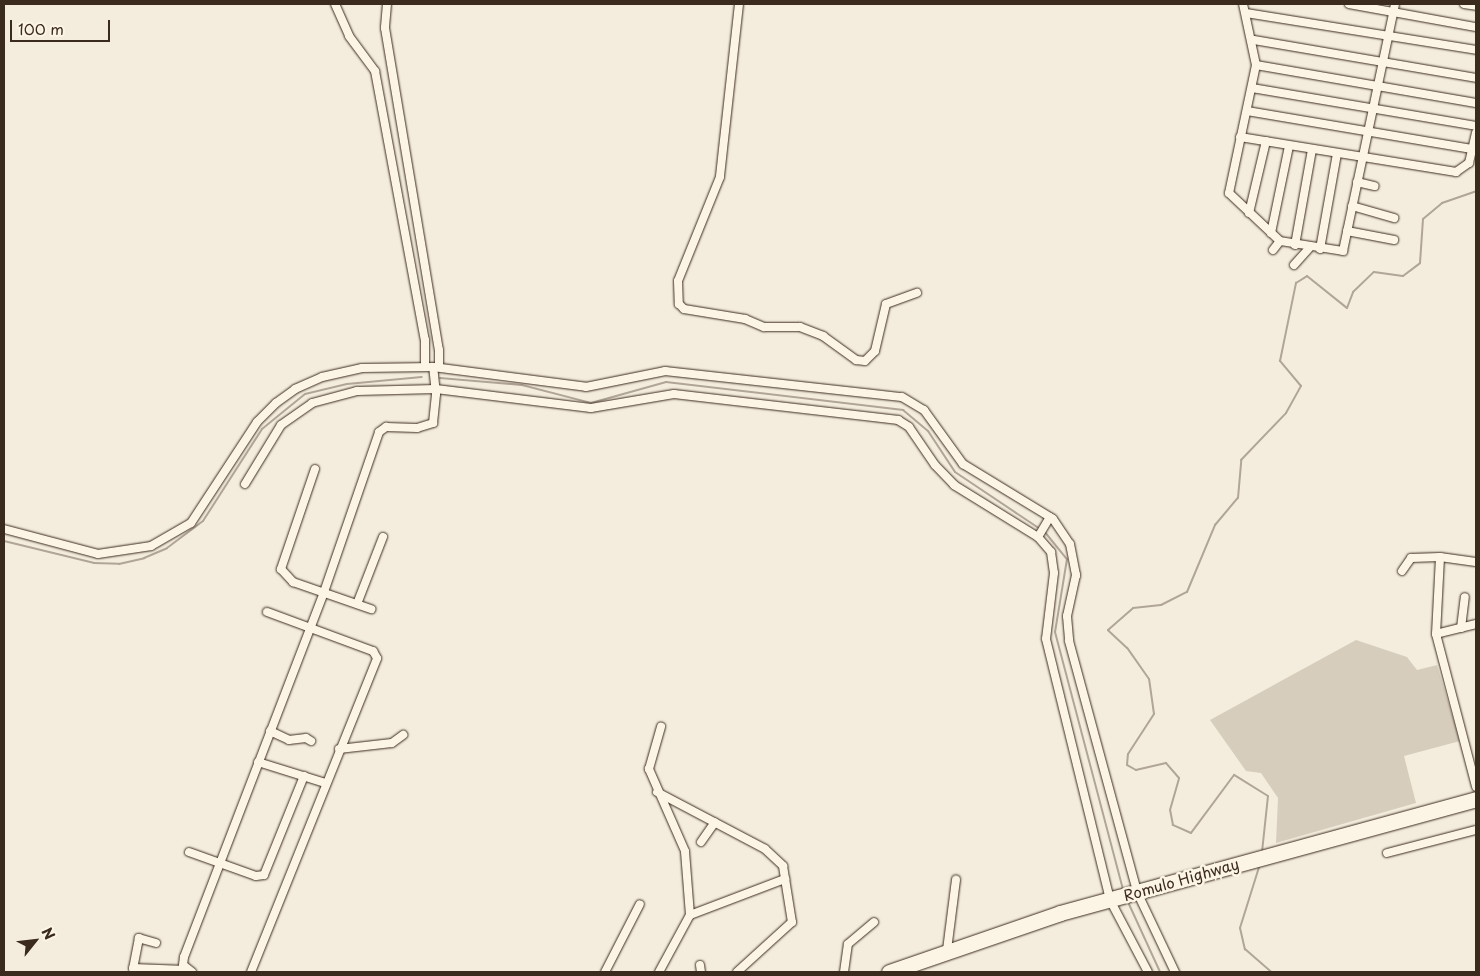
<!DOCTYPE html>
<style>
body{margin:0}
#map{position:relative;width:1480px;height:976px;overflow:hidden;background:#f4eddd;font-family:"Playpen Sans",sans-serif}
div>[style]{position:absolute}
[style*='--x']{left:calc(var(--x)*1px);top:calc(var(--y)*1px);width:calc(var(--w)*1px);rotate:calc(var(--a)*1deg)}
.green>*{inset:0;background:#d6cdbd}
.stream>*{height:2px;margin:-1px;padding:0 1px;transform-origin:1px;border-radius:1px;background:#b0a596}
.roads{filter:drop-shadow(0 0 1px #3b2a1e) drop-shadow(0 0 1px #3b2a1e)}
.street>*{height:8px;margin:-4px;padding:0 4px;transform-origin:4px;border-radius:4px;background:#fcf5e5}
.highway>*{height:15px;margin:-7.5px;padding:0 7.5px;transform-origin:7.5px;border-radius:7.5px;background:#fcf5e5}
span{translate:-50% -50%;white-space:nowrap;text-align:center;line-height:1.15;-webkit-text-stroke:5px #fcf5e5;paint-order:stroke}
.street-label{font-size:15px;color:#3b2a1e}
.frame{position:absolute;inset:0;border:5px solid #3b2a1e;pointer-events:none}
.north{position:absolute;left:10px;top:916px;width:50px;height:50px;-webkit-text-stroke:4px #fcf5e5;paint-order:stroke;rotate:61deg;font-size:14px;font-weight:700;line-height:20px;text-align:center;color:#3b2a1e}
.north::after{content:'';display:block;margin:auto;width:18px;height:22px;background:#3b2a1e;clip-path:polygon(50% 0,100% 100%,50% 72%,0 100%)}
.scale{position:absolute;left:10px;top:20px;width:100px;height:22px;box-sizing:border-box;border:2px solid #3b2a1e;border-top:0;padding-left:6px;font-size:15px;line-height:18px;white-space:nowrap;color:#3b2a1e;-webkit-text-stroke:4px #fcf5e5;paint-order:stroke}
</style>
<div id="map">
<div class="green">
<div style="clip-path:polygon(1356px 640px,1407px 657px,1417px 670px,1437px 665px,1460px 741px,1404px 756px,1416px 803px,1276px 843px,1278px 798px,1261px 773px,1246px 771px,1210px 720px)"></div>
</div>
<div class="stream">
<div style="--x:440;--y:378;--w:82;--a:4.9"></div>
<div style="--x:522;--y:385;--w:71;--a:14.6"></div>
<div style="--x:591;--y:403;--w:78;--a:-15.6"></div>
<div style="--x:666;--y:382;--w:239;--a:6.7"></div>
<div style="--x:903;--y:410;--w:33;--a:40"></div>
<div style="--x:928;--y:431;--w:49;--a:56.6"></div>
<div style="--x:955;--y:472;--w:102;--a:33.8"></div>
<div style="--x:1044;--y:531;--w:36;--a:51"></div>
<div style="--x:1067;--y:559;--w:74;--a:99.3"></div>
<div style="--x:1055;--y:632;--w:267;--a:75.2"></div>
<div style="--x:4;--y:541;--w:93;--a:13.7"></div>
<div style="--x:94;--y:563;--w:25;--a:2"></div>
<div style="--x:119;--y:564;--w:26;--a:-13"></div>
<div style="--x:144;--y:558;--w:25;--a:-23"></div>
<div style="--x:167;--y:548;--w:45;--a:-36.9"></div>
<div style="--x:203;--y:521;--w:109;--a:-57.3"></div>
<div style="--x:262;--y:429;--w:55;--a:-39.1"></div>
<div style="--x:305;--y:394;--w:43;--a:-13.4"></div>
<div style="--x:347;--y:384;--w:75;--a:-5.3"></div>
<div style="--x:1262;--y:852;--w:56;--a:-83.9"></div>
<div style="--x:1268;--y:796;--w:40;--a:-148"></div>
<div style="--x:1234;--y:775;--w:72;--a:126.6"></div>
<div style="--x:1191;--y:833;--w:20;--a:-156"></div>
<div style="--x:1173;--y:825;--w:15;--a:-101"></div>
<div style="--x:1170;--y:810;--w:33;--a:-74"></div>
<div style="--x:1179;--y:778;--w:20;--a:-131"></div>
<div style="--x:1166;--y:763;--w:31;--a:167"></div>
<div style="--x:1136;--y:770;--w:10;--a:-151"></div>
<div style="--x:1127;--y:765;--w:11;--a:-85"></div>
<div style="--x:1128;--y:754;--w:48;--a:-57"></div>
<div style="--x:1154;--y:714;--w:35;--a:-98"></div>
<div style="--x:1149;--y:679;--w:38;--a:-125"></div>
<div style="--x:1127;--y:648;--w:26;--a:-137"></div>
<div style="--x:1108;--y:630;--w:33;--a:-41"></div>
<div style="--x:1133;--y:608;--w:28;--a:-6"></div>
<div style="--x:1161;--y:605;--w:29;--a:-27"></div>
<div style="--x:1187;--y:592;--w:73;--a:-67.3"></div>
<div style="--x:1215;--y:525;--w:35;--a:-50"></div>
<div style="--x:1238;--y:498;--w:38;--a:-85"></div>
<div style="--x:1241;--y:460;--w:65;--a:-46.2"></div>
<div style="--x:1286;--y:413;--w:31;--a:-61"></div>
<div style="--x:1301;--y:386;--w:33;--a:-130"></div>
<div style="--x:1280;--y:361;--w:80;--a:-78.4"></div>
<div style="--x:1296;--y:283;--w:13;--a:-32"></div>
<div style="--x:1307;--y:276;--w:51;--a:38.7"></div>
<div style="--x:1347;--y:308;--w:17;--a:-69"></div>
<div style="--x:1353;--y:292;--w:29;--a:-44"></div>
<div style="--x:1374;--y:272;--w:29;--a:8"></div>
<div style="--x:1403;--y:276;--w:21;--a:-37"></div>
<div style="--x:1420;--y:263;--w:44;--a:-86.1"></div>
<div style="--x:1423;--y:219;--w:25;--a:-40"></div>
<div style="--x:1442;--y:203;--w:36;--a:-19"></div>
<div style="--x:1260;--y:864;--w:67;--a:107.4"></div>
<div style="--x:1240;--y:928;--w:22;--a:77"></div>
<div style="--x:1245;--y:949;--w:35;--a:41"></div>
<div style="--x:1128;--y:902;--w:77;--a:65.4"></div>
</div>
<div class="roads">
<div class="street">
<div style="--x:335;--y:4;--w:35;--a:66"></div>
<div style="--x:349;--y:36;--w:44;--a:53.4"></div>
<div style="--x:375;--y:71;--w:274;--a:79.5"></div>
<div style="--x:425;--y:340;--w:27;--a:90"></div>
<div style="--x:387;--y:4;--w:24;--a:95"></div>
<div style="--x:385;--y:28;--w:326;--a:80.5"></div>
<div style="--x:439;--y:350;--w:17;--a:90"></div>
<div style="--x:739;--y:4;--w:174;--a:96.3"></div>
<div style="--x:720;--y:177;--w:112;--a:112"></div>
<div style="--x:678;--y:281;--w:23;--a:88"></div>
<div style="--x:679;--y:304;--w:7;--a:45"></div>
<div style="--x:684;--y:309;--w:62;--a:9.3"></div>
<div style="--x:745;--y:319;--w:21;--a:23"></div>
<div style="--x:764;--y:327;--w:36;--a:0"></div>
<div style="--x:800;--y:327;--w:25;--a:21"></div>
<div style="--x:823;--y:336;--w:41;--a:36"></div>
<div style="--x:856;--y:360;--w:9;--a:6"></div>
<div style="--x:865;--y:361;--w:14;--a:-45"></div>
<div style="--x:875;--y:351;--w:48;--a:-76.8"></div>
<div style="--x:886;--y:304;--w:33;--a:-20"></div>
<div style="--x:1243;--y:4;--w:62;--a:78"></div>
<div style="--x:1256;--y:65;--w:131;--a:101.9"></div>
<div style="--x:1229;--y:193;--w:70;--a:43.3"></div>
<div style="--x:1280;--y:241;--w:64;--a:9"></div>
<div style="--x:1343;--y:251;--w:252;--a:-78.1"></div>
<div style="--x:1349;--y:4;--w:129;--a:10.3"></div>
<div style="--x:1464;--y:4;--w:12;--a:9"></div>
<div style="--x:1246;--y:13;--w:233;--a:9.1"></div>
<div style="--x:1254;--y:40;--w:225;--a:9.7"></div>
<div style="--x:1256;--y:65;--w:223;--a:9.8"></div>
<div style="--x:1252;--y:88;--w:227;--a:9.6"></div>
<div style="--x:1247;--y:111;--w:228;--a:9.6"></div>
<div style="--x:1240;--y:137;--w:219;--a:9.2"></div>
<div style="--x:1456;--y:172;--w:16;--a:-35"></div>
<div style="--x:1469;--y:163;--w:31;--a:-77"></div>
<div style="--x:1357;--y:182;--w:18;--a:13"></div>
<div style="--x:1352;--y:206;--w:44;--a:15.9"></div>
<div style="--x:1249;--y:213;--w:74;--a:-76.7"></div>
<div style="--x:1347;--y:231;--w:48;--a:10.8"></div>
<div style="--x:1271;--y:233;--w:89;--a:-78.3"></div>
<div style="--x:1295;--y:245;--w:97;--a:-79.9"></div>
<div style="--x:1320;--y:249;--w:97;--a:-79.9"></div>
<div style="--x:1273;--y:250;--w:11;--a:-52"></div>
<div style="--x:1294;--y:265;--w:24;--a:-48"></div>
<div style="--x:315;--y:469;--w:106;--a:108.8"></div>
<div style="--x:281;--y:569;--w:18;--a:47"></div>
<div style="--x:293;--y:582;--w:83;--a:19.1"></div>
<div style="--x:245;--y:484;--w:69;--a:-58.6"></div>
<div style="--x:281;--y:425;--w:38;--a:-35"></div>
<div style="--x:312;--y:403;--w:47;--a:-14.9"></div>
<div style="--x:357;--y:391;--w:79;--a:-1.5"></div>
<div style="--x:436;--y:389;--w:156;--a:7"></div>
<div style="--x:591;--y:408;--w:84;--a:-9.6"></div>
<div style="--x:674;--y:394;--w:226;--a:6.6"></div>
<div style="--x:898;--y:420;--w:13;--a:32"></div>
<div style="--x:909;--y:427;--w:46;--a:55.6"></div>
<div style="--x:935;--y:465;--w:28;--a:46"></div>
<div style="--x:954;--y:485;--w:99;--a:31.8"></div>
<div style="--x:1038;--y:537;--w:20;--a:49"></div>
<div style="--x:1051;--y:552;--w:21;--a:82"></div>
<div style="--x:1054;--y:573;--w:66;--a:96.9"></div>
<div style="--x:1046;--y:639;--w:269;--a:76.2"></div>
<div style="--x:1110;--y:900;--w:81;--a:62.2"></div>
<div style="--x:4;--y:529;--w:97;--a:14.9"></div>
<div style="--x:98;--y:554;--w:54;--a:-8.6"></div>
<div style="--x:151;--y:546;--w:46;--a:-29.9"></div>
<div style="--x:191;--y:523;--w:121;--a:-56.8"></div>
<div style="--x:257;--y:422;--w:27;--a:-45"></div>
<div style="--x:276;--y:403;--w:24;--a:-36"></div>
<div style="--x:295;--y:389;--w:30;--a:-24"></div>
<div style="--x:322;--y:377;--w:41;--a:-12.7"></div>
<div style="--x:362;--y:368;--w:71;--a:-0.8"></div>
<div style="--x:433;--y:367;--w:154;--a:7.4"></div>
<div style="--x:586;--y:387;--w:81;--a:-11.4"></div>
<div style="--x:665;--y:371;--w:238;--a:6.3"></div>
<div style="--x:902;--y:397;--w:26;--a:31"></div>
<div style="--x:924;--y:410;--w:67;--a:54.2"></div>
<div style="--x:963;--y:464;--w:105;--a:31.4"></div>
<div style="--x:1053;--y:519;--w:30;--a:56"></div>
<div style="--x:1070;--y:544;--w:32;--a:79"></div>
<div style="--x:1076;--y:575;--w:42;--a:102.4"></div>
<div style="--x:1067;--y:616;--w:25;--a:85"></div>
<div style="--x:1069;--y:641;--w:260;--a:74.8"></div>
<div style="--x:1137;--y:892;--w:89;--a:64.6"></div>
<div style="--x:1038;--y:537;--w:23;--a:-59"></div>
<div style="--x:1402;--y:571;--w:16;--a:-55"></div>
<div style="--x:1411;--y:558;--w:29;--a:-2"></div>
<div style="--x:357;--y:604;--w:72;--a:-68.8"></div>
<div style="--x:1476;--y:624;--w:41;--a:166"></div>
<div style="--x:1436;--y:634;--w:158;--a:75.3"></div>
<div style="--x:1461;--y:628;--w:31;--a:-83"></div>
<div style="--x:1436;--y:634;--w:77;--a:-87"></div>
<div style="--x:1440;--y:557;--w:36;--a:8"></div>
<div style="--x:270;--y:731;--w:21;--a:25"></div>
<div style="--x:289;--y:740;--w:17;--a:-7"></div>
<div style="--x:306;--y:738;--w:6;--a:31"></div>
<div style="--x:339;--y:749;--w:53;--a:-6.5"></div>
<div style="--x:392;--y:743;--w:14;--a:-36"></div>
<div style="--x:258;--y:762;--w:70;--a:17.4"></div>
<div style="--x:657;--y:792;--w:122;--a:27.8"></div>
<div style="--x:765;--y:849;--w:25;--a:43"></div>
<div style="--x:783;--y:866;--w:57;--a:80.9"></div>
<div style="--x:792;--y:922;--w:74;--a:137.7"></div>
<div style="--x:701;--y:842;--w:24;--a:-55"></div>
<div style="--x:189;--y:852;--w:71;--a:19.7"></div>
<div style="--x:256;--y:876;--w:8;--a:-7"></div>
<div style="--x:264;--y:875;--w:107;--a:-68"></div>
<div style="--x:1387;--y:853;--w:92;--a:-14.5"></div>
<div style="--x:690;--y:915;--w:102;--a:-20.8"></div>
<div style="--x:156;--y:943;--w:18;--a:-164"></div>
<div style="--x:139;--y:938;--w:31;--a:101"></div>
<div style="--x:133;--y:968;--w:53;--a:2.2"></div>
<div style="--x:947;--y:950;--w:71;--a:-82.7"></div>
<div style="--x:700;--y:965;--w:7;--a:82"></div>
<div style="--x:192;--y:972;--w:11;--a:-142"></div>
<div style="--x:183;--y:965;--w:8;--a:-83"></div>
<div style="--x:184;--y:957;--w:391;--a:-69"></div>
<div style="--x:324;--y:592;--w:169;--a:-71"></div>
<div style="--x:379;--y:432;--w:9;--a:-36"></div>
<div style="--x:386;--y:427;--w:31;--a:2"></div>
<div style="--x:417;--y:428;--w:17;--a:-17"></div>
<div style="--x:433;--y:423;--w:29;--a:-84"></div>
<div style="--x:436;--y:394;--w:27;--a:-96"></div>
<div style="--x:251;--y:972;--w:338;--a:-68.1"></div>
<div style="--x:377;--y:658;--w:8;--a:-120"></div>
<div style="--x:373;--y:651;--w:113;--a:-159.8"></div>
<div style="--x:605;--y:972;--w:76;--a:-62.8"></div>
<div style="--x:659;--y:972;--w:65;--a:-61.5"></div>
<div style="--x:690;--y:915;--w:64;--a:-94.5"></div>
<div style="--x:685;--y:851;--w:90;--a:-113.7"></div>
<div style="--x:649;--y:769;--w:44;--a:-74.1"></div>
<div style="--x:844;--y:972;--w:28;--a:-82"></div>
<div style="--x:848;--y:944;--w:34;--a:-40"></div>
</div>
<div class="highway">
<div style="--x:889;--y:972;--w:181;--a:-19"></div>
<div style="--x:1060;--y:913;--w:431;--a:-15.3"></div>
</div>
</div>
<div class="street-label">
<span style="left:1181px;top:879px;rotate:-16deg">Romulo Highway</span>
</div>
<div class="frame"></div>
<div class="north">N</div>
<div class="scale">100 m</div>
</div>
